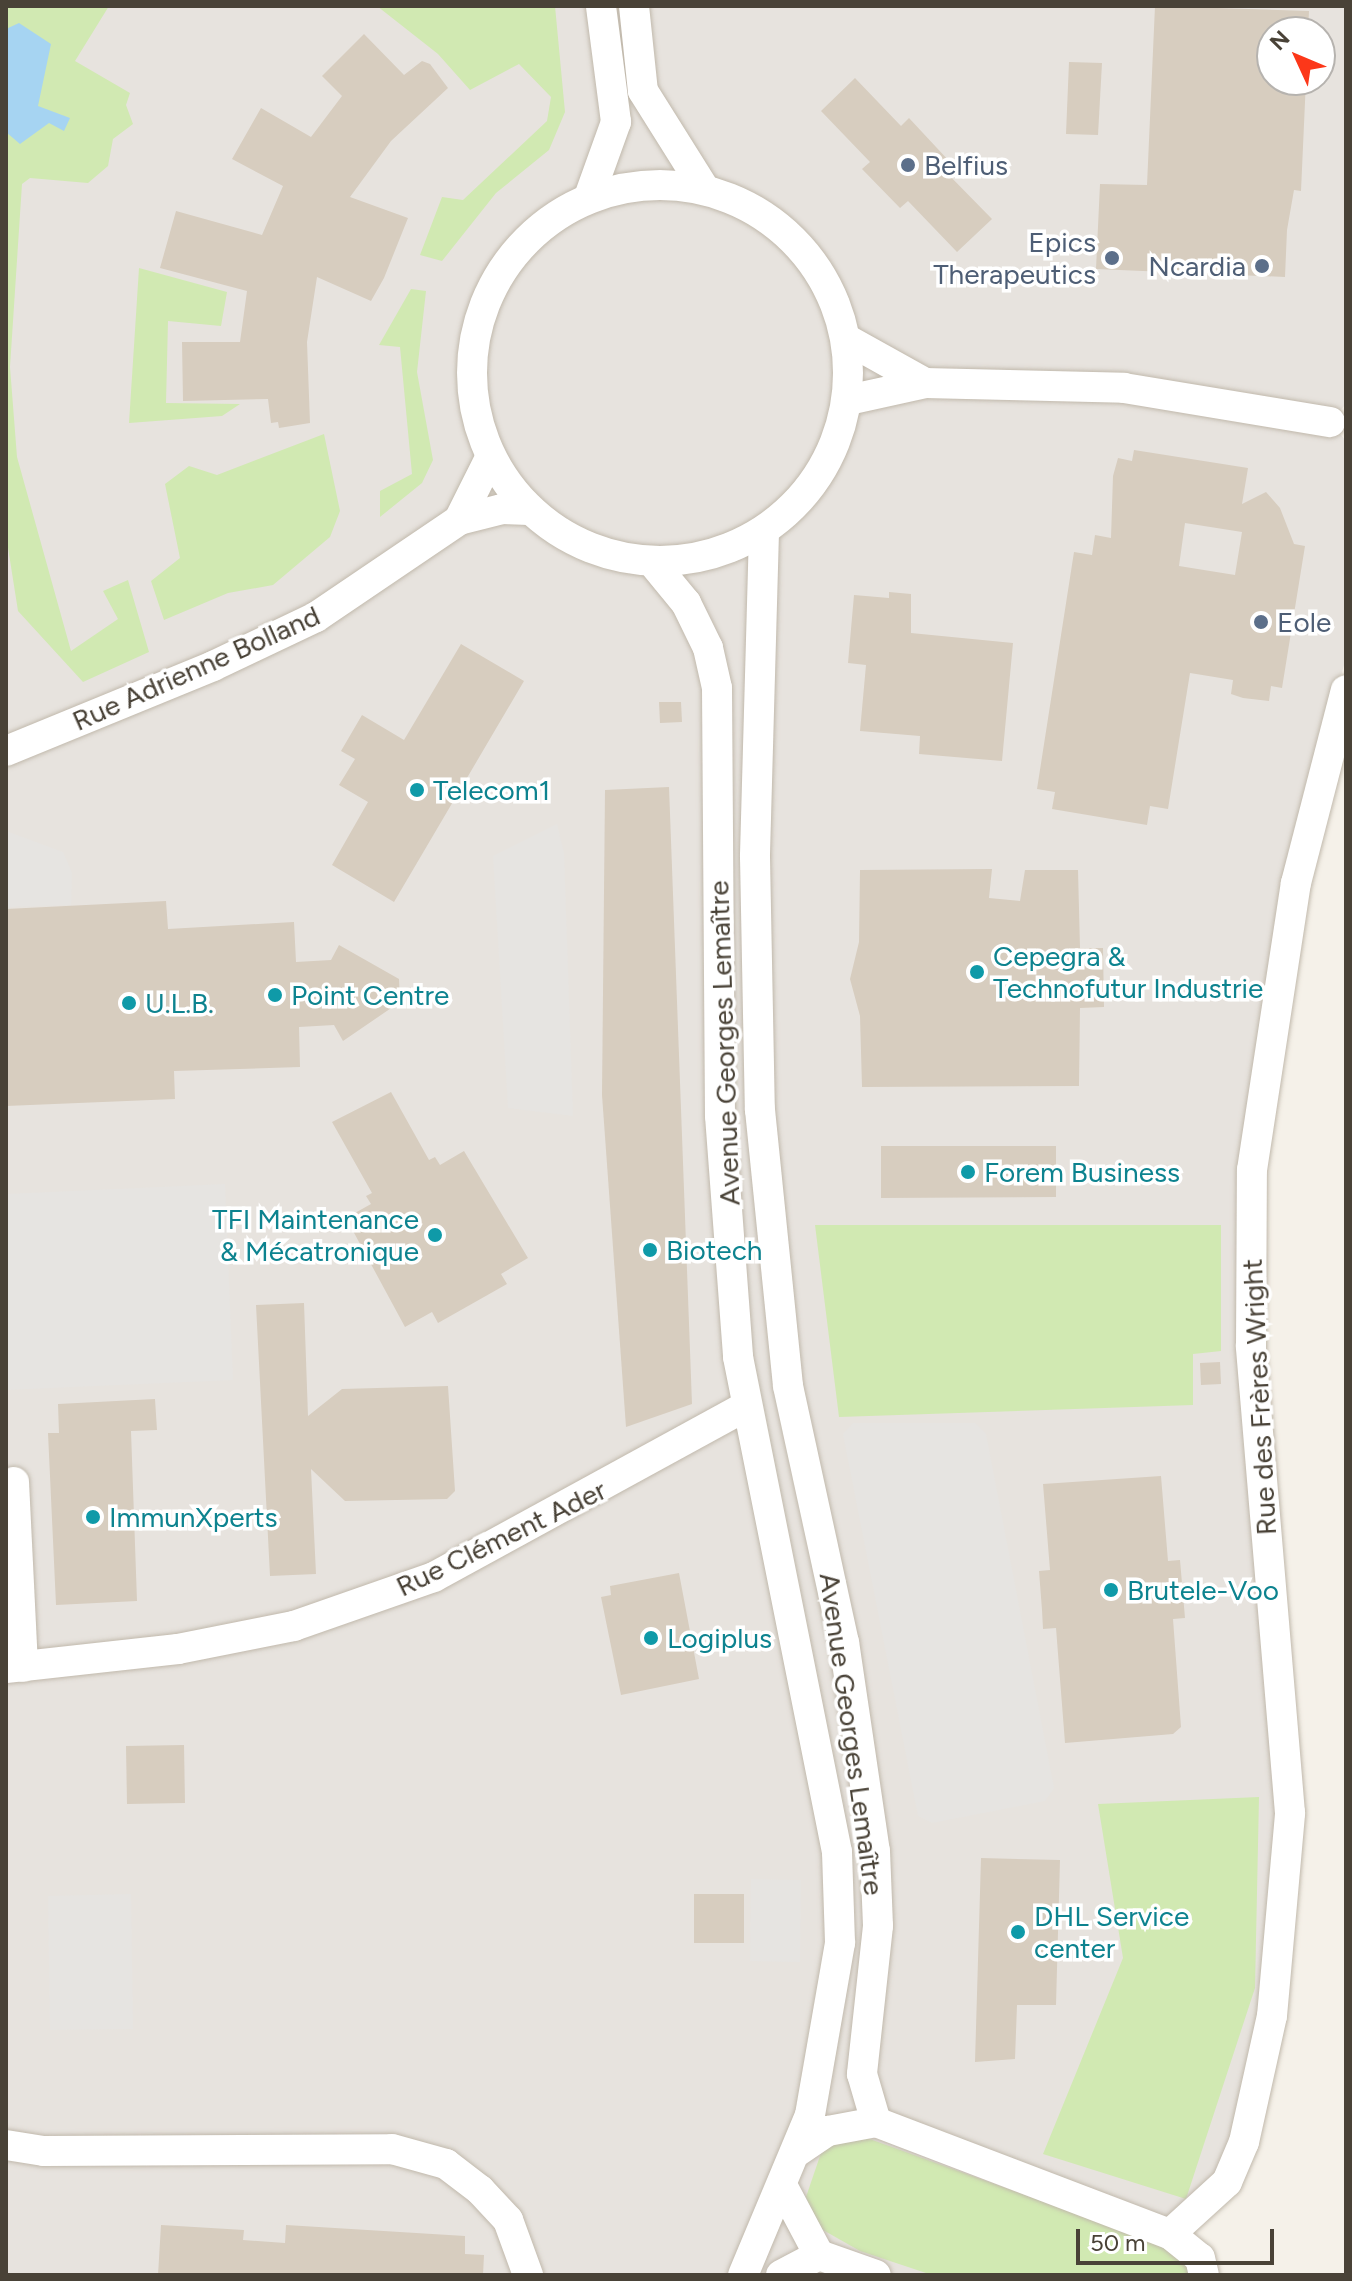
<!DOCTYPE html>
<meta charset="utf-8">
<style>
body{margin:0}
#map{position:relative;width:1352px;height:2281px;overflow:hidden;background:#f5f1e9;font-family:Figtree,sans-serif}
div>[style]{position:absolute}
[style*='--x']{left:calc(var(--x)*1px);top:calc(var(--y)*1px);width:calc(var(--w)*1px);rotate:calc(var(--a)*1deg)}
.industrial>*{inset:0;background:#e7e3de}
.green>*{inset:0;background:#d1e9b2}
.parking>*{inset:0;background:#e6e4e1}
.water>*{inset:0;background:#a6d4f2}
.building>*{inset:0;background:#d7cdbf}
.roads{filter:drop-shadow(0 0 2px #c1b9ac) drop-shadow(0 0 2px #c1b9ac)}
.minor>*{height:30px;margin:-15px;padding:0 15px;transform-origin:15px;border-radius:15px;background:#fff}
.minor>.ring{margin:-15px;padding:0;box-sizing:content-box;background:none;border:30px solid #fff;border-radius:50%}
.dots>*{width:22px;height:22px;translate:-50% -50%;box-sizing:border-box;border:4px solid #fff;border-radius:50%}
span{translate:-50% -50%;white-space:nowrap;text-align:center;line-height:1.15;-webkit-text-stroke:7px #fff;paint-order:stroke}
.service-label{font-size:28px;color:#4e5e75}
.left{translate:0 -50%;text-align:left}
.right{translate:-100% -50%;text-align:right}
.street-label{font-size:28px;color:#494237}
.culture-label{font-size:28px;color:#0d838f}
.frame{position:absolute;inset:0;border:8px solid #494237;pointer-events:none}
.north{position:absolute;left:1256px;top:16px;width:80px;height:80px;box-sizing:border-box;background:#fff;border:2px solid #b6b3af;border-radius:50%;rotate:314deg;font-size:22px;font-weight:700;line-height:32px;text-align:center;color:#494237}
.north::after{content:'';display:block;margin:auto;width:28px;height:36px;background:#fc3719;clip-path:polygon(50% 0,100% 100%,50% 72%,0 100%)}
.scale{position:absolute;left:1076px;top:2229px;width:198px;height:36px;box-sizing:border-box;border:4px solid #494237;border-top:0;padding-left:10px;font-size:24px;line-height:28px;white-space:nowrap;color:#494237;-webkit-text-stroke:6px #fff;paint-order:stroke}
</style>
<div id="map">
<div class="industrial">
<div style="clip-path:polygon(evenodd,6px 6px,1346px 6px,1346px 404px,1330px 422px,1346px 441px,1346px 658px,1315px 768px,1252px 1170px,1290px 1813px,1244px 2142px,1171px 2233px,1204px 2275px,6px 2275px,6px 6px,1272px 32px,1320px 32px,1320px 80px,1272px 80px,1272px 32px)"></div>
</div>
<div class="green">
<div style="clip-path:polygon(6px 6px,109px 6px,75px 61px,130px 93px,126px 105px,133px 124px,113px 139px,108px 166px,88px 183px,30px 178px,22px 184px,10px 367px,17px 457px,71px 651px,118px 619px,103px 591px,128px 580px,149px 652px,83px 682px,18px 611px,6px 535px)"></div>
<div style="clip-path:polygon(377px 6px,555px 6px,565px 112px,549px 150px,496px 193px,442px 261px,420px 255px,442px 197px,463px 200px,547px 121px,551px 97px,519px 64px,470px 90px,438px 54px)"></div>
<div style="clip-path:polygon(139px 268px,227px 292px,221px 326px,168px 321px,166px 403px,240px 404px,222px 416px,129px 423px)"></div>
<div style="clip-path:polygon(411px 289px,426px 291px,417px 372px,433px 460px,422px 483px,380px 517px,380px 491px,412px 474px,400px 347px,379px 345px)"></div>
<div style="clip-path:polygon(324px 434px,340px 511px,330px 537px,273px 585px,228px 593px,164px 620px,151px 581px,180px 558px,165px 484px,189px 466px,217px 475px)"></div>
<div style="clip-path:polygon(815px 1225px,1221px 1225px,1221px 1351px,1193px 1354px,1193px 1405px,839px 1417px)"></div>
<div style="clip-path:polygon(1259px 1797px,1255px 1988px,1186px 2199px,1043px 2154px,1123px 1958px,1098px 1804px)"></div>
<div style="clip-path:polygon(867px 2138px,1186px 2253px,1191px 2275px,932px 2275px,860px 2251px,816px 2226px,806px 2197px,821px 2153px,840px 2141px)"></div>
</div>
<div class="parking">
<div style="clip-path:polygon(557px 824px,564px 853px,573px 1116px,508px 1108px,493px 856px)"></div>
<div style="clip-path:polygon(6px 831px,63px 852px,72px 873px,71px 905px,6px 907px)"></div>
<div style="clip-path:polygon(225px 1184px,233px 1380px,6px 1390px,6px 1194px)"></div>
<div style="clip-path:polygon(853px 1423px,975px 1423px,986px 1434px,1054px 1788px,1045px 1801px,932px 1823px,918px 1816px,843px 1434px)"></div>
<div style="clip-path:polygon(751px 1879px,801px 1880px,800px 1962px,750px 1961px)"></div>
<div style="clip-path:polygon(131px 1894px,133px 2029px,50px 2030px,48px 1896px)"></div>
</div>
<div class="water">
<div style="clip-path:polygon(19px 23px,51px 44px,38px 106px,70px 118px,64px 131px,49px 123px,20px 144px,6px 132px,6px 29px)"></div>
</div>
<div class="building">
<div style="clip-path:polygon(1155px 6px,1309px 11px,1308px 32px,1272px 32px,1272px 80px,1306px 80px,1301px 191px,1294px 190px,1287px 230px,1285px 277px,1096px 269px,1100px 184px,1147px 185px)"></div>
<div style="clip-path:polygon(364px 34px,404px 75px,422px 61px,430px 64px,448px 88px,391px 141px,350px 197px,408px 218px,384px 278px,371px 301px,317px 277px,307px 342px,310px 423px,279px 428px,278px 422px,271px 423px,268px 399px,183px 401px,182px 342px,240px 342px,247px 291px,160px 268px,176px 211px,262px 235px,283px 186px,232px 159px,261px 108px,311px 137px,342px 96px,322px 76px)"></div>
<div style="clip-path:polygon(1069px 62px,1102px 63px,1098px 135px,1066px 134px)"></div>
<div style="clip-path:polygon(855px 78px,901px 126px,909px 118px,950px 162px,943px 169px,992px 219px,957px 252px,908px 201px,900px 208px,862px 169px,870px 162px,821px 111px)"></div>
<div style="clip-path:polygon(evenodd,1134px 450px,1248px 468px,1242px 504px,1266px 492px,1280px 508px,1294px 544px,1305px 546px,1282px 688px,1271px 686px,1269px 701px,1243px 698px,1231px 694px,1233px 680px,1190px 673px,1168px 809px,1150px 806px,1147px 825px,1052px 809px,1055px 792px,1037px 789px,1074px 552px,1092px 555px,1095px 535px,1111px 538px,1113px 476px,1118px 458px,1132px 461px,1134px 450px,1185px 523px,1242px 532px,1235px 575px,1179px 566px,1185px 523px)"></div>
<div style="clip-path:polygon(889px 592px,911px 594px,911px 633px,1013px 643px,1002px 761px,919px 754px,920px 736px,860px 731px,866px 665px,848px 663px,854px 595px,889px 598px)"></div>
<div style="clip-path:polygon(461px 644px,524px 681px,394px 902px,332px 865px,368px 802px,339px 785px,355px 759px,341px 751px,362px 715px,404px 740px)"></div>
<div style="clip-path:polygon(659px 702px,681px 702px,682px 722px,660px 723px)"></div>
<div style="clip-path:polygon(669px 787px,692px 1404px,626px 1427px,602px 1095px,605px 790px)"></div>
<div style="clip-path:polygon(992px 869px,989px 898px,1020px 901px,1025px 870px,1078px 870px,1080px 948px,1103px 948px,1104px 1007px,1080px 1008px,1079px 1086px,862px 1087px,860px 1016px,850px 979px,859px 942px,860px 870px)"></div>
<div style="clip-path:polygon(166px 901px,168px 929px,294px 922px,296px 962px,331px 960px,339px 945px,399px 979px,400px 1002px,343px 1041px,334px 1025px,299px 1027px,300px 1067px,174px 1071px,175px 1099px,6px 1106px,6px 909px)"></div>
<div style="clip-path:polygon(391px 1092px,429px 1160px,435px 1157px,440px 1165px,464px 1151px,528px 1258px,501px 1274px,507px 1284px,438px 1323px,432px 1312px,405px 1327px,346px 1218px,371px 1204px,366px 1196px,372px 1193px,332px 1122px)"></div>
<div style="clip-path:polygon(881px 1146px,1056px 1146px,1056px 1197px,881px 1198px)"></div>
<div style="clip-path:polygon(304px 1303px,308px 1416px,342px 1389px,448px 1386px,455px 1491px,447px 1499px,345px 1501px,311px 1469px,316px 1574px,270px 1576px,256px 1305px)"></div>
<div style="clip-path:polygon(1220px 1362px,1221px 1384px,1201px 1385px,1200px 1363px)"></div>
<div style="clip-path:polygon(155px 1399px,157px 1430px,131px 1431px,137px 1601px,56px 1605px,48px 1433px,59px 1433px,58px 1404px)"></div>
<div style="clip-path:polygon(1161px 1476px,1168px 1561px,1180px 1560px,1185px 1618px,1173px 1619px,1181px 1727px,1173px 1734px,1065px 1743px,1056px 1628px,1043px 1629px,1042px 1610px,1039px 1571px,1050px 1570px,1043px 1484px)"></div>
<div style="clip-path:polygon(679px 1573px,699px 1679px,621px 1695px,601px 1597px,611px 1595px,610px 1586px)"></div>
<div style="clip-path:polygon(184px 1745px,185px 1803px,127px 1804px,126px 1746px)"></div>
<div style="clip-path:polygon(981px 1858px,1060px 1860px,1056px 2005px,1017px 2005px,1015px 2059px,975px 2062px)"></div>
<div style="clip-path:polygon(694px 1894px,744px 1894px,744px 1943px,694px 1943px)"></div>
<div style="clip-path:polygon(161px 2225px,244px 2230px,243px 2240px,285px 2243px,286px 2225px,465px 2236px,465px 2254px,484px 2255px,483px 2275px,158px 2275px)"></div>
</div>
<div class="roads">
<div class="minor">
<div style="--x:634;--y:6;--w:85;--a:84"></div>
<div style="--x:643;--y:91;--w:111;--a:57.9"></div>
<div class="ring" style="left:472px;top:185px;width:346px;height:346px"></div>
<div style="--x:589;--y:197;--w:80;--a:-70.2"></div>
<div style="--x:616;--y:122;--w:117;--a:-97.4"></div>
<div style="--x:848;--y:340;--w:88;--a:29.2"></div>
<div style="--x:848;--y:400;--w:79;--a:-12.4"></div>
<div style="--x:925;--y:383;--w:199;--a:1.4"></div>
<div style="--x:1124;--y:388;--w:209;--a:9.4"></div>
<div style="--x:459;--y:520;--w:69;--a:-63.4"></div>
<div style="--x:764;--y:532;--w:325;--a:91.6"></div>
<div style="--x:755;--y:857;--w:253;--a:88.9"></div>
<div style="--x:760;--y:1110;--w:277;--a:84.2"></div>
<div style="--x:788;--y:1386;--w:262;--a:77.7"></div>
<div style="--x:844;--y:1642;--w:211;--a:81.6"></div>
<div style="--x:875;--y:1851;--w:75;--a:87.7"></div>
<div style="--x:878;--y:1926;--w:149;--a:96.2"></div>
<div style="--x:862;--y:2074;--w:50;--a:73.7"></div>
<div style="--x:653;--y:563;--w:52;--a:50.5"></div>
<div style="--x:686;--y:603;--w:50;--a:63.9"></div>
<div style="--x:708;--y:648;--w:41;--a:77.3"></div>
<div style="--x:717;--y:688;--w:428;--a:89.6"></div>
<div style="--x:720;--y:1116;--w:242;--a:85.7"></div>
<div style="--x:738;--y:1357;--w:505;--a:78.69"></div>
<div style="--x:837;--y:1852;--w:91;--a:88.1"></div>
<div style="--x:840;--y:1943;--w:175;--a:99.9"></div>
<div style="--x:810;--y:2115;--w:173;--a:112.7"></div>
<div style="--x:6;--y:751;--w:224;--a:-22.3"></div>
<div style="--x:213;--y:666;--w:114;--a:-25.4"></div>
<div style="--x:316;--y:617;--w:173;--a:-34.1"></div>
<div style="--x:459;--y:520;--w:44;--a:-14.3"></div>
<div style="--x:502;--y:509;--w:27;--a:2"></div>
<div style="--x:14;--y:1482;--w:185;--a:87.2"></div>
<div style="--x:6;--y:1668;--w:173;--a:-6.3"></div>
<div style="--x:178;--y:1649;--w:118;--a:-11.2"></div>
<div style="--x:294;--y:1626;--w:148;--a:-19.3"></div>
<div style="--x:434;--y:1577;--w:354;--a:-28.7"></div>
<div style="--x:6;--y:2145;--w:38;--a:9"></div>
<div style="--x:44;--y:2151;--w:348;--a:-0.3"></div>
<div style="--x:392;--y:2149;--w:56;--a:15.5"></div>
<div style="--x:446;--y:2164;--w:43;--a:37.4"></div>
<div style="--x:480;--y:2190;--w:41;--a:47"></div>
<div style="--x:508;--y:2220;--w:59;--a:70"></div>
<div style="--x:798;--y:2151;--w:36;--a:-34"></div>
<div style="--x:828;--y:2131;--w:49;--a:-10.6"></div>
<div style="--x:876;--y:2122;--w:315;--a:20.9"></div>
<div style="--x:1170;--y:2234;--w:38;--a:39"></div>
<div style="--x:1200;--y:2258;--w:17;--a:77"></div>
<div style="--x:783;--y:2187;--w:77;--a:62.1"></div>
<div style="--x:819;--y:2255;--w:60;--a:19.3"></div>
<div style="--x:1170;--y:2234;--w:77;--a:-42.4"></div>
<div style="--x:1227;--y:2182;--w:43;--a:-67"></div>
<div style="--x:1244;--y:2142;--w:129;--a:-77.5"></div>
<div style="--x:1272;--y:2016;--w:204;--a:-84.9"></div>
<div style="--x:1290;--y:1813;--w:469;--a:-94.8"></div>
<div style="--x:1251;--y:1346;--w:176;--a:-89.7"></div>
<div style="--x:1252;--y:1170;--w:290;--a:-81.3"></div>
<div style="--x:1296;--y:883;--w:199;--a:-75.5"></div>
<div style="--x:781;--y:2275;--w:43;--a:-27.8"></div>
</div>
</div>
<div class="dots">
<div style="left:908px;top:165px;background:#5c6f8a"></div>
<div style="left:1112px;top:258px;background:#5c6f8a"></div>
<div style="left:1262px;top:266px;background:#5c6f8a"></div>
<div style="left:1261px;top:622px;background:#5c6f8a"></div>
<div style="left:417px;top:790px;background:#0f9aa8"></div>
<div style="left:977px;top:972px;background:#0f9aa8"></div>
<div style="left:275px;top:995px;background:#0f9aa8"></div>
<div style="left:129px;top:1003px;background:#0f9aa8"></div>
<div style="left:968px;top:1172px;background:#0f9aa8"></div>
<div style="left:435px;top:1235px;background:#0f9aa8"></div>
<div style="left:650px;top:1250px;background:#0f9aa8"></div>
<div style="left:93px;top:1517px;background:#0f9aa8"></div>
<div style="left:1111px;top:1590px;background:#0f9aa8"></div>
<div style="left:651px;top:1638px;background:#0f9aa8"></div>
<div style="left:1018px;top:1932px;background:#0f9aa8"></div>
</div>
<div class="service-label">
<span class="left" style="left:924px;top:165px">Belfius</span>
<span class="right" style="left:1096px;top:258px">Epics<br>Therapeutics</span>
<span class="right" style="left:1246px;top:266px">Ncardia</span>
<span class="left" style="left:1277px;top:622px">Eole</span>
</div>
<div class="street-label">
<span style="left:196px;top:668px;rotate:-24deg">Rue Adrienne Bolland</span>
<span style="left:724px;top:1043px;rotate:-92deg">Avenue Georges Lemaître</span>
<span style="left:1259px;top:1397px;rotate:-93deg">Rue des Frères Wright</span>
<span style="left:501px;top:1538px;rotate:-26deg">Rue Clément Ader</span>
<span style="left:852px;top:1734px;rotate:82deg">Avenue Georges Lemaître</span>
</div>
<div class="culture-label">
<span class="left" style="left:433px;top:790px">Telecom1</span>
<span class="left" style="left:993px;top:972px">Cepegra &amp;<br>Technofutur Industrie</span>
<span class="left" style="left:291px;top:995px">Point Centre</span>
<span class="left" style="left:145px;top:1003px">U.L.B.</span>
<span class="left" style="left:984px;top:1172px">Forem Business</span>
<span class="right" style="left:419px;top:1235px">TFI Maintenance<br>&amp; Mécatronique</span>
<span class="left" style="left:666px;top:1250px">Biotech</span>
<span class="left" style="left:109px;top:1517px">ImmunXperts</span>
<span class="left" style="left:1127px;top:1590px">Brutele-Voo</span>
<span class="left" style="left:667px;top:1638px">Logiplus</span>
<span class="left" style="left:1034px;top:1932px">DHL Service<br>center</span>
</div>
<div class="frame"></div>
<div class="north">N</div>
<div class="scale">50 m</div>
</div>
